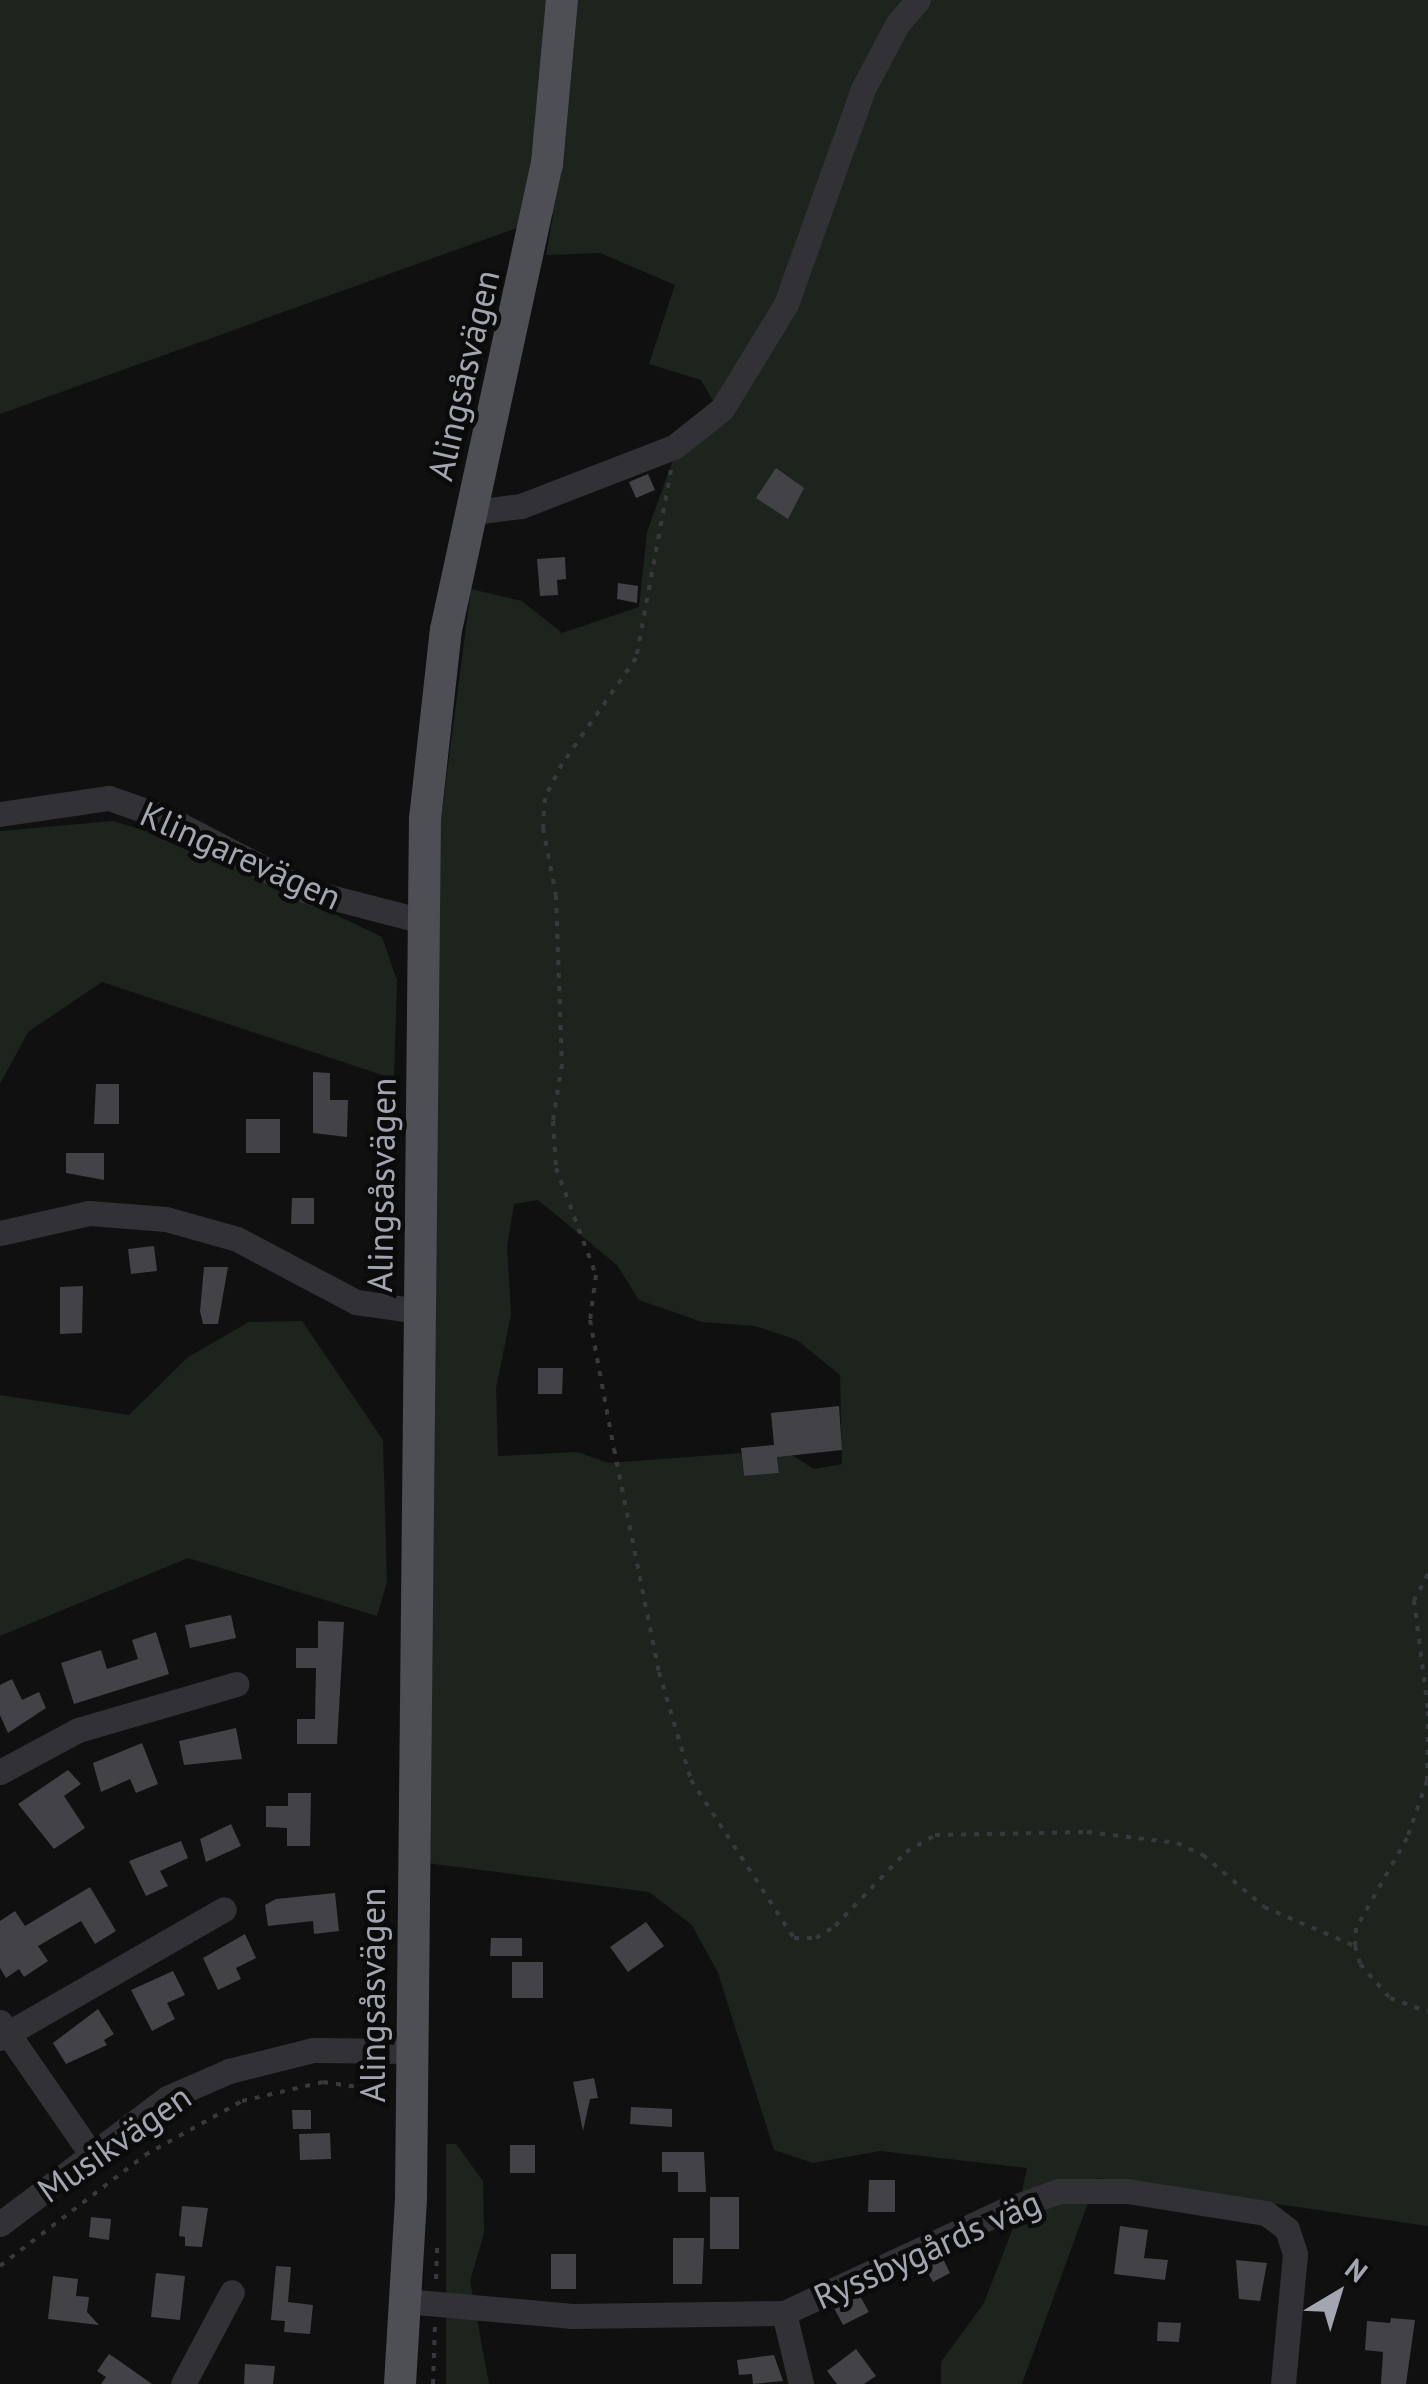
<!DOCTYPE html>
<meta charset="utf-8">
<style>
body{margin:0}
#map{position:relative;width:1428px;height:2384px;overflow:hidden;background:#101011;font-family:"PT Sans",sans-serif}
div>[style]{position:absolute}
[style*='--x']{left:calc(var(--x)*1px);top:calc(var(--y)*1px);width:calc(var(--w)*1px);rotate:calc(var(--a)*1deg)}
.green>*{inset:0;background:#1d241e}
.building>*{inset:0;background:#424247}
.path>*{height:4px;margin-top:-2px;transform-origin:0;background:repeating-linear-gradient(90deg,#38393d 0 5px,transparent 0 13px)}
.minor>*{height:25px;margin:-12.5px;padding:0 12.5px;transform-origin:12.5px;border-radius:12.5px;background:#323236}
.major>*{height:32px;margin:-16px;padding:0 16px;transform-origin:16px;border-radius:16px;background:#4e4f55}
span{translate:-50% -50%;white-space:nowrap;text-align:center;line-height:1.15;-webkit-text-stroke:9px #0b0b0c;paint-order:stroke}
.street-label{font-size:35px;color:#a3a6b1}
.north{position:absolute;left:1288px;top:2244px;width:100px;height:100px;-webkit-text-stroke:8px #0b0b0c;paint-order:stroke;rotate:38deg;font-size:28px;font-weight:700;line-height:40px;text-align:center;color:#a3a6b1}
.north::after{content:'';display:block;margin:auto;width:35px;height:45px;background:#a3a6b1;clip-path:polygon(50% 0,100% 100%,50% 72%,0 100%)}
</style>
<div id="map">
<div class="green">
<div style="clip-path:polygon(evenodd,0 0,1428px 0,1428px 2226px,1097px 2178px,1022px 2384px,941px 2384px,941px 2362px,984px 2303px,1016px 2220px,1027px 2168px,880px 2151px,813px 2163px,774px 2150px,718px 1973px,692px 1925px,649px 1892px,427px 1863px,440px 827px,471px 589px,522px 601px,562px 633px,639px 607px,647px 532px,677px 449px,726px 423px,701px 380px,649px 364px,675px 285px,600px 253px,546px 255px,553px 215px,0 414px,0 0,538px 1200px,617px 1265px,639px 1300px,702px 1322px,755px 1326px,797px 1340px,840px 1375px,842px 1464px,814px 1469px,776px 1445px,779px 1473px,744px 1476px,741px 1453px,609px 1463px,577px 1452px,498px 1456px,496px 1388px,511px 1314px,507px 1247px,514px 1204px,538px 1200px)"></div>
<div style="clip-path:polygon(113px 821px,186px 843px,382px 937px,397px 980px,394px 1079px,102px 982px,28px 1032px,0 1084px,0 831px)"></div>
<div style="clip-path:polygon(302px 1321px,383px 1440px,387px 1582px,377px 1616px,188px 1558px,0 1636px,0 1395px,129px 1415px,188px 1357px,249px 1322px)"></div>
<div style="clip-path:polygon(446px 2144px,456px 2144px,483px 2181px,484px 2233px,470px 2281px,489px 2384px,446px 2384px)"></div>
</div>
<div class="building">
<div style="clip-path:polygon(776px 468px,804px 488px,788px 519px,756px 498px)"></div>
<div style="clip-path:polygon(648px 474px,655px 490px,636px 498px,629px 482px)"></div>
<div style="clip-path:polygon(565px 557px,566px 579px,557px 580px,558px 595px,540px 596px,537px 559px)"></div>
<div style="clip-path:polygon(618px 583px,638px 586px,637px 603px,617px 599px)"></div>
<div style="clip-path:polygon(313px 1072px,330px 1073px,330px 1100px,348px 1100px,347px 1137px,313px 1133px)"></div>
<div style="clip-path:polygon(96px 1084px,119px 1084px,119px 1124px,94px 1124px)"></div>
<div style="clip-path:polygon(246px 1119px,280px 1119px,280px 1153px,246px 1153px)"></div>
<div style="clip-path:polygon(66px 1153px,104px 1153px,104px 1180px,66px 1173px)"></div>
<div style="clip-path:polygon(292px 1198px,314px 1198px,314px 1224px,291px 1224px)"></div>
<div style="clip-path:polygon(154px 1246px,157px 1271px,131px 1274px,128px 1249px)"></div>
<div style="clip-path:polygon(204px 1267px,228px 1267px,218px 1324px,203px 1324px,200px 1311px)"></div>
<div style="clip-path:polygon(83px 1286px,82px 1333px,60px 1334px,60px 1287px)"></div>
<div style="clip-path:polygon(538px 1368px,563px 1368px,562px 1394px,538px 1394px)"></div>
<div style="clip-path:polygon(839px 1406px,842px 1450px,777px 1457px,779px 1473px,744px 1476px,741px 1448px,774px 1445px,771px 1413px)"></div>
<div style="clip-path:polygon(231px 1615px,236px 1638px,190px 1648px,185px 1625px)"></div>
<div style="clip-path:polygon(318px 1621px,344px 1622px,337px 1744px,297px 1744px,297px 1719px,315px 1719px,316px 1668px,296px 1668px,296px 1648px,318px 1648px)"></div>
<div style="clip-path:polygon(156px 1632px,169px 1674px,74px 1704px,61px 1663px,101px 1650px,107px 1669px,138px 1659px,132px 1640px)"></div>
<div style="clip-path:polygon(12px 1679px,22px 1700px,39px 1692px,46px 1708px,8px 1733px,0 1715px,0 1685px)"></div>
<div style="clip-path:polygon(236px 1728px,242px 1759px,184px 1765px,179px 1741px)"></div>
<div style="clip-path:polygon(142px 1743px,158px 1784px,136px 1793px,130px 1779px,101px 1792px,93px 1763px)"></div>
<div style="clip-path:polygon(68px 1770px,81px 1784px,64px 1796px,85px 1828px,54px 1849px,18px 1804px)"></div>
<div style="clip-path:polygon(288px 1793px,311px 1793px,310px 1846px,287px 1846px,287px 1828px,266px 1827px,266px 1806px,288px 1806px)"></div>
<div style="clip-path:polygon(231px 1824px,241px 1846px,206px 1862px,200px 1839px)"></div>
<div style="clip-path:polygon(181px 1841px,188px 1858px,160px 1871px,168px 1886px,146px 1896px,129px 1861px)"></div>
<div style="clip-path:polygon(90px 1887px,116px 1931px,95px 1944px,81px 1921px,38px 1946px,48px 1961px,24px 1977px,19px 1969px,6px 1978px,0 1968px,0 1921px,15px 1911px,25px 1926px)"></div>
<div style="clip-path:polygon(335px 1893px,339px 1931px,314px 1934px,313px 1921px,268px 1926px,265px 1905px,276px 1899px)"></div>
<div style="clip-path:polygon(646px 1922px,664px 1946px,628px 1972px,610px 1947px)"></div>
<div style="clip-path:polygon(245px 1934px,256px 1958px,236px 1968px,241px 1979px,218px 1990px,203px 1958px)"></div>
<div style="clip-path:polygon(491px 1938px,522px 1938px,522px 1956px,490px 1956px)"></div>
<div style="clip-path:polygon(512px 1962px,543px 1962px,543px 1998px,512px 1998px)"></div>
<div style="clip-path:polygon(173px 1971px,185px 1995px,167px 2003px,175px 2019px,152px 2031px,131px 1990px)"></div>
<div style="clip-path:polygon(98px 2009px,114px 2034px,104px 2040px,107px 2045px,66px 2064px,53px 2043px)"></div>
<div style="clip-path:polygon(594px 2078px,598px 2098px,590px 2099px,583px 2131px,573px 2082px)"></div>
<div style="clip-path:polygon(631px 2107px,672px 2109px,672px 2127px,630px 2124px)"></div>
<div style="clip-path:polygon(292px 2110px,311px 2110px,311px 2129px,293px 2129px)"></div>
<div style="clip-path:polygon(330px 2133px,331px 2159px,300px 2160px,299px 2134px)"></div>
<div style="clip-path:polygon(510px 2145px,535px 2145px,535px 2173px,510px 2173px)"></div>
<div style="clip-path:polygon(662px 2152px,704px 2152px,706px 2192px,678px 2192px,678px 2172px,662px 2172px)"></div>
<div style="clip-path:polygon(869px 2180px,895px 2180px,895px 2212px,868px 2212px)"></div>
<div style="clip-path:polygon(710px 2197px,739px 2197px,739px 2249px,710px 2249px)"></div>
<div style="clip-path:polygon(182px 2206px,208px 2208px,202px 2247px,185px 2246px,185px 2237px,179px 2236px)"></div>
<div style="clip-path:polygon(91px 2217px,111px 2219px,109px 2240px,89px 2237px)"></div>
<div style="clip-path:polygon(1120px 2226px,1148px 2230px,1144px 2258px,1168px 2260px,1165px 2280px,1114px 2274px)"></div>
<div style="clip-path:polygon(673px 2238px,704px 2238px,702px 2284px,673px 2284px)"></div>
<div style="clip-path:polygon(551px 2254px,576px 2254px,576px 2289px,551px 2289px)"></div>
<div style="clip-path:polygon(942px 2257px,950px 2273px,933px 2282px,924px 2266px)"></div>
<div style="clip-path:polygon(1236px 2260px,1267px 2263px,1260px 2301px,1239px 2299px)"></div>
<div style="clip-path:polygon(276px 2266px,291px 2267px,288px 2302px,313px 2305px,310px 2334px,284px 2332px,285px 2321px,271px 2320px)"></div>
<div style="clip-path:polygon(156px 2273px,185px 2276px,180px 2320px,151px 2317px)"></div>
<div style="clip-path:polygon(53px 2276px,78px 2279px,76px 2296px,89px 2297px,87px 2312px,99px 2325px,48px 2319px)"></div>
<div style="clip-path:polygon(860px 2296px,869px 2312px,843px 2325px,834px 2308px)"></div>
<div style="clip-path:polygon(1391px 2318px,1415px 2320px,1406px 2384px,1381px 2384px,1383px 2352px,1365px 2350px,1367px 2321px,1390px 2323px)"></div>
<div style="clip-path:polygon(1158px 2322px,1181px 2323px,1179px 2342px,1157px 2341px)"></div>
<div style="clip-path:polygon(856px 2349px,876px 2376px,864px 2384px,837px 2384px,827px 2371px)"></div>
<div style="clip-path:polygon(109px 2354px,118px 2360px,152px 2384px,101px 2384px,106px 2377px,97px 2371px)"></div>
<div style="clip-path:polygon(774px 2355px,783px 2381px,753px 2384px,752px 2374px,739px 2375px,737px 2360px)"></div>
<div style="clip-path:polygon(245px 2364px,275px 2366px,273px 2384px,244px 2384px)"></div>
</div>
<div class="path">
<div style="--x:671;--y:470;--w:191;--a:100.5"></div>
<div style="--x:636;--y:658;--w:129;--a:124.9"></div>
<div style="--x:562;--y:764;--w:38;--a:117"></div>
<div style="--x:545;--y:798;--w:30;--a:94"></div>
<div style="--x:543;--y:828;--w:68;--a:79"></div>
<div style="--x:556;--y:895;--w:169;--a:88"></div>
<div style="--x:562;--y:1064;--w:58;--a:99"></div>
<div style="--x:553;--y:1121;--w:47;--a:86.3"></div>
<div style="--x:556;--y:1168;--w:114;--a:69.5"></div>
<div style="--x:596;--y:1275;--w:45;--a:97.6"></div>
<div style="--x:590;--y:1320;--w:131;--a:79.5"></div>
<div style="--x:614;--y:1449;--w:227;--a:78.6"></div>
<div style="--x:659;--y:1672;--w:113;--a:73.5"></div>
<div style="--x:691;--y:1780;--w:189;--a:56.9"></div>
<div style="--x:794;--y:1938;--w:22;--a:0"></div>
<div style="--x:816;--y:1938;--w:22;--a:-32"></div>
<div style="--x:835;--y:1926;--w:103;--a:-46.2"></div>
<div style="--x:906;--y:1852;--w:34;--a:-30"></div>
<div style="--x:935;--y:1835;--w:152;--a:-1.1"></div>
<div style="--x:1087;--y:1832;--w:91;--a:7"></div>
<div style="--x:1177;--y:1843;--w:29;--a:25"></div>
<div style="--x:1203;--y:1855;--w:80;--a:40.4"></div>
<div style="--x:1264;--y:1907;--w:99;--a:23.2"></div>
<div style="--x:1428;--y:1574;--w:30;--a:118"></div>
<div style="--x:1414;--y:1600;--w:112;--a:82.8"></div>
<div style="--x:1428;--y:1711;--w:70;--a:90.8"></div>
<div style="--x:1427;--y:1781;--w:60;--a:109.3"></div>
<div style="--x:1407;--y:1838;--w:103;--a:119.5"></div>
<div style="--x:1356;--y:1928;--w:18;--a:93"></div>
<div style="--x:1355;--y:1946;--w:19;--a:74"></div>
<div style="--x:1360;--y:1964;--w:45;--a:48.6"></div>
<div style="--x:1390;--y:1998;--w:40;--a:20.2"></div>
<div style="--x:372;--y:2029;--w:29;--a:-61"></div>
<div style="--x:371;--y:2089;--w:15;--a:-86"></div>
<div style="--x:0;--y:2266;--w:183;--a:-37.4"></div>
<div style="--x:145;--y:2155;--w:111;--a:-29.1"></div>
<div style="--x:242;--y:2101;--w:83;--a:-13.2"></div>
<div style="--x:323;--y:2082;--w:63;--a:8.3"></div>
<div style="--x:436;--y:2279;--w:35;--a:-88"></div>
<div style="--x:433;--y:2384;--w:60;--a:-88.1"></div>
</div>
<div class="minor">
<div style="--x:474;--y:512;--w:47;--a:-7.3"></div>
<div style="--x:521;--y:506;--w:164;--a:-21.1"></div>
<div style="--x:674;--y:447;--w:61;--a:-38.4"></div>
<div style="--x:722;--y:409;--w:123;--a:-58.6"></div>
<div style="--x:786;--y:304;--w:228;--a:-70.3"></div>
<div style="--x:863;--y:89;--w:75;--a:-62.1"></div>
<div style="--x:898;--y:23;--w:30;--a:-49"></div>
<div style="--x:0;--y:814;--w:110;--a:-8.4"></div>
<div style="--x:109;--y:798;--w:64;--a:19.3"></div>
<div style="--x:169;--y:819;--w:156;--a:27.6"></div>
<div style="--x:307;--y:891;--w:120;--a:14.5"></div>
<div style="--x:0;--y:1233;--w:91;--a:-12.7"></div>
<div style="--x:89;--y:1213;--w:77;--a:4.5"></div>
<div style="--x:166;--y:1219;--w:74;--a:15.7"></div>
<div style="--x:237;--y:1239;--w:135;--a:27.9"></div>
<div style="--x:356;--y:1302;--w:64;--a:8.1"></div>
<div style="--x:0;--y:1772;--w:89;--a:-28.3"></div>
<div style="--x:78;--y:1730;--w:165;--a:-16.2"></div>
<div style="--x:0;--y:2022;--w:160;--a:55.4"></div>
<div style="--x:0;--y:2038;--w:258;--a:-29.9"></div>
<div style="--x:0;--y:2224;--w:209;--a:-37"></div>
<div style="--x:167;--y:2098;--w:68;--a:-23.5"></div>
<div style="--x:229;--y:2071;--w:87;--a:-14"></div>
<div style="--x:313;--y:2050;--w:97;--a:0.6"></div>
<div style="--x:405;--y:2301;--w:168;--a:5.1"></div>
<div style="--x:572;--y:2316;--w:212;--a:-0.8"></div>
<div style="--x:784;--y:2313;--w:242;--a:-25"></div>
<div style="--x:1003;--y:2211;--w:59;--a:-19.7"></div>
<div style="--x:1059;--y:2191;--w:68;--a:0"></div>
<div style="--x:1127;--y:2191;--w:141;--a:9"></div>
<div style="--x:1266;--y:2213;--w:26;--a:37"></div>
<div style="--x:1287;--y:2229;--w:26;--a:72"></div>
<div style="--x:1295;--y:2254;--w:131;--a:95.3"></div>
<div style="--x:784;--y:2313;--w:73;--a:76.5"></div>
<div style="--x:183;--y:2384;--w:104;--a:-62"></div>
</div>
<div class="major">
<div style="--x:400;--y:2384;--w:187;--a:-86.6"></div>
<div style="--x:411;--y:2197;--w:1378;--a:-89.42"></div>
<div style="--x:425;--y:819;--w:190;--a:-83.7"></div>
<div style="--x:446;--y:630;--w:477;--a:-77.8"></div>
<div style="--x:547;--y:164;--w:165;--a:-84.8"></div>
</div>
<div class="street-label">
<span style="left:463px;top:375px;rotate:-77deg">Alingsåsvägen</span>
<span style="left:241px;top:855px;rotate:24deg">Klingarevägen</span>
<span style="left:381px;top:1185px;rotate:-89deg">Alingsåsvägen</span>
<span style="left:372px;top:1995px;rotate:-90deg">Alingsåsvägen</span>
<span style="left:114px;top:2143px;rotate:-35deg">Musikvägen</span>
<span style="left:927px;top:2249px;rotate:-24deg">Ryssbygårds väg</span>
</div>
<div class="north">N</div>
</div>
